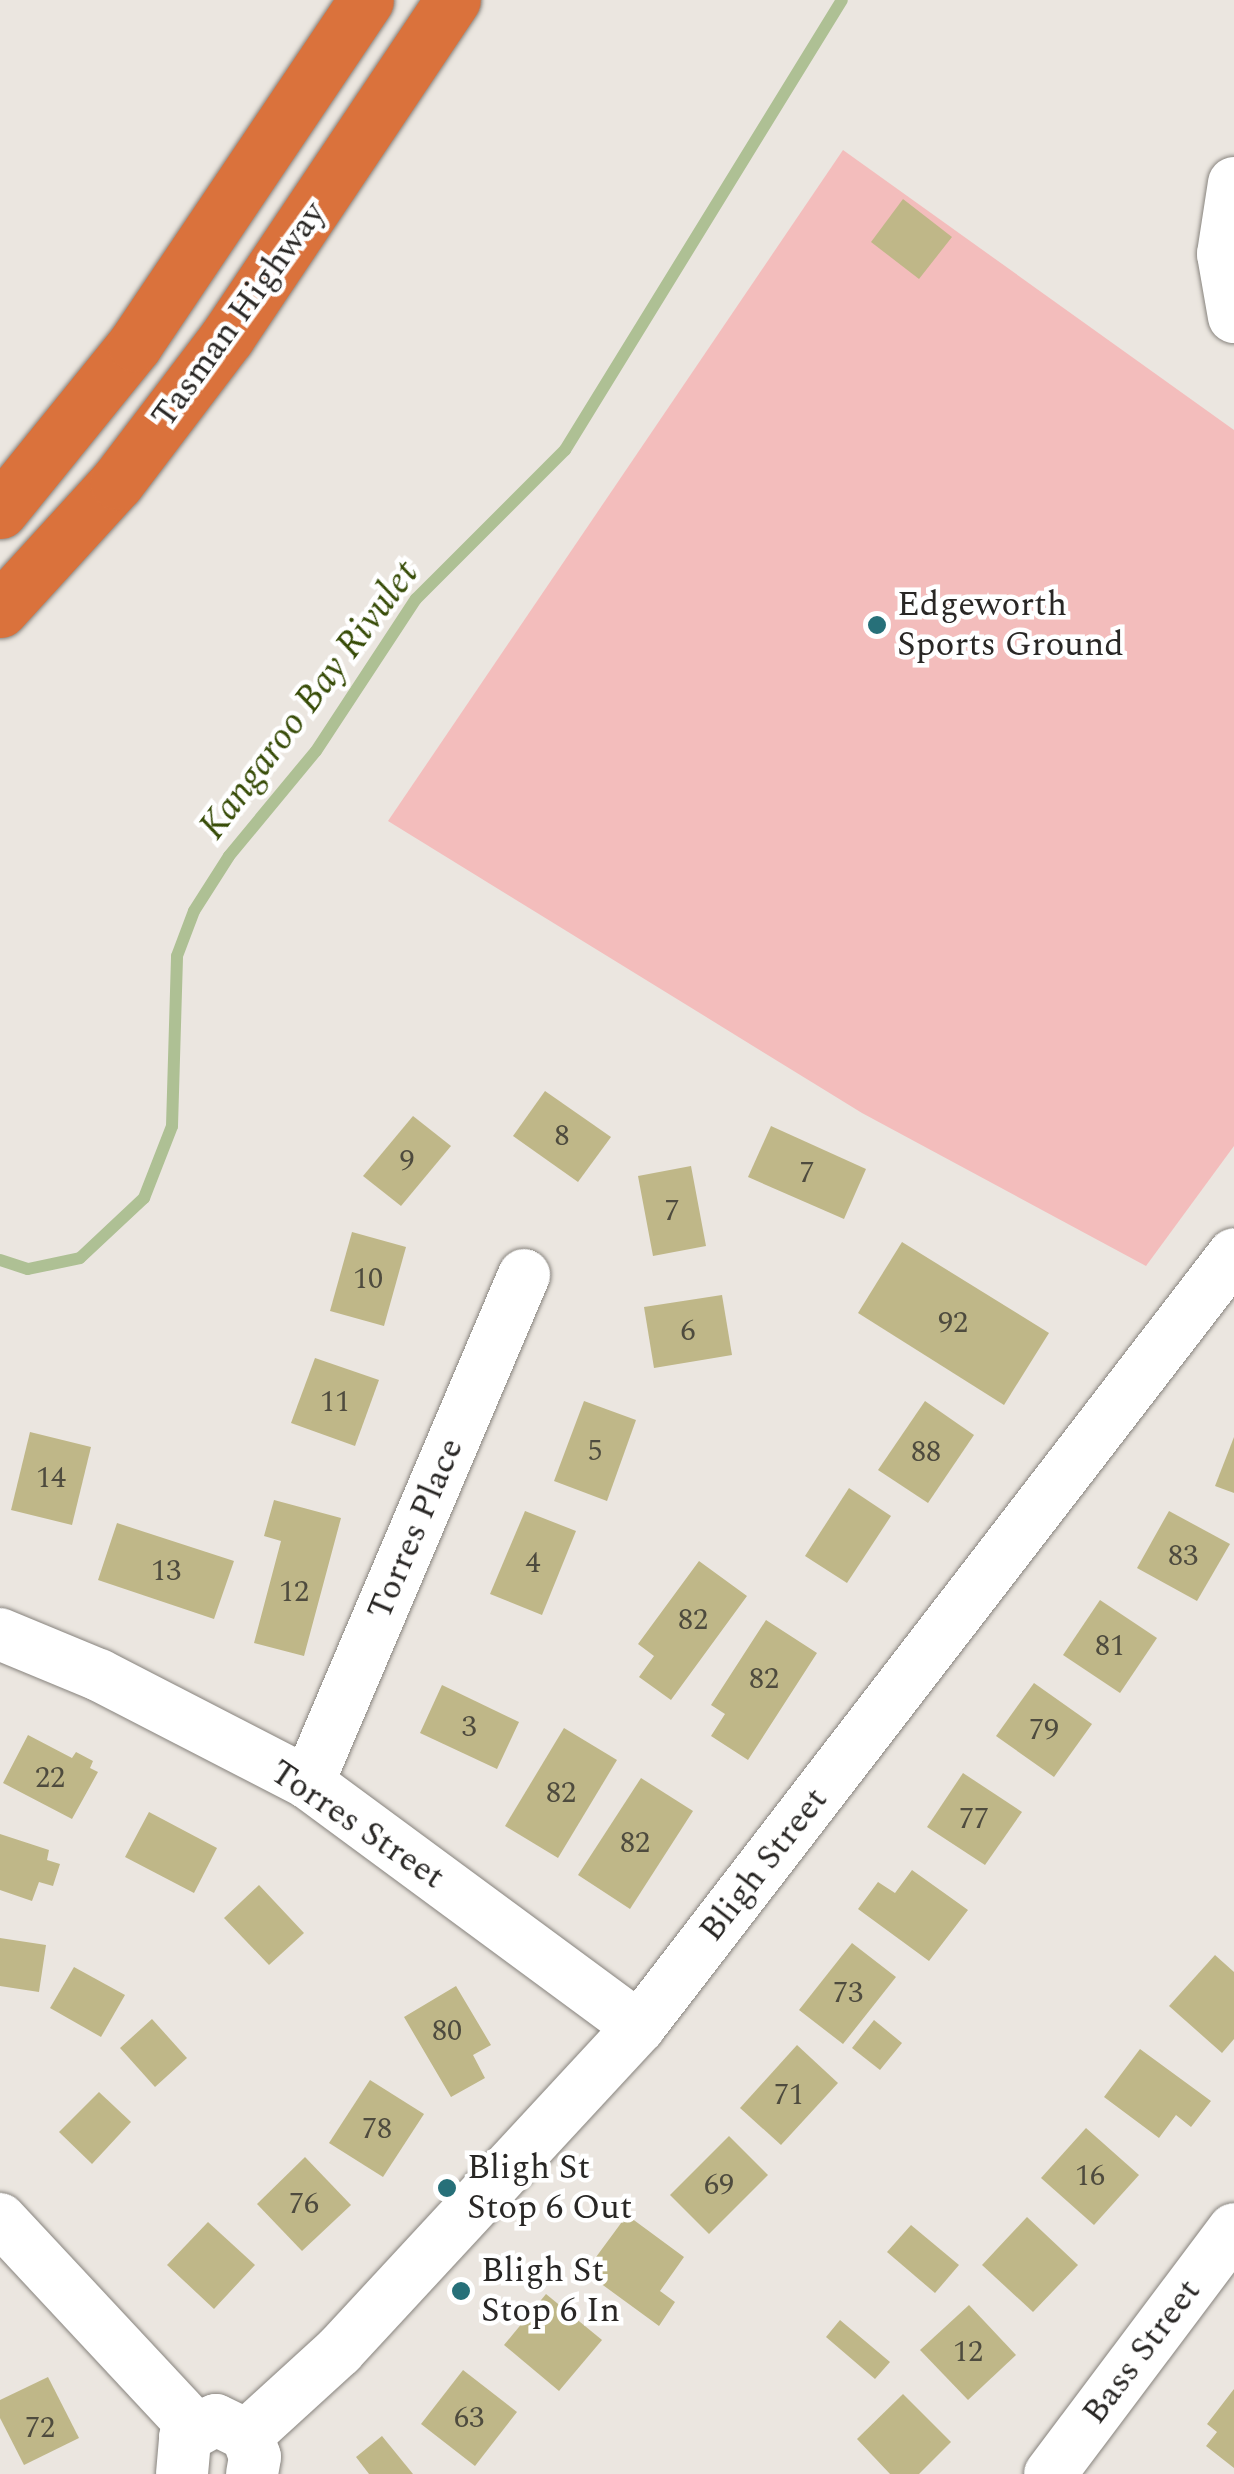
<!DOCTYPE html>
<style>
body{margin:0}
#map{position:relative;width:1234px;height:2474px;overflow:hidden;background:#ebe6e0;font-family:Spectral,serif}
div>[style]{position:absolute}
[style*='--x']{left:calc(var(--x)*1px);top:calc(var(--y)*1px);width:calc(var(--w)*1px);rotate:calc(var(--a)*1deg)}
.green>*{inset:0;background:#f3bdbc}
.stream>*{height:12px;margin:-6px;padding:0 6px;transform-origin:6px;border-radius:6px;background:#aec094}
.building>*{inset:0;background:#bfb788}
.roads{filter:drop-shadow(0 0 2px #87837d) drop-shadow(0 0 2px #87837d)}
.minor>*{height:52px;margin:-26px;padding:0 26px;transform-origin:26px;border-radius:26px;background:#fff}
.highway>*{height:55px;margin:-27.5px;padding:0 27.5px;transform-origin:27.5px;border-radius:27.5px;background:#da723c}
.dots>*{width:28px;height:28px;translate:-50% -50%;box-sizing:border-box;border:5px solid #fff;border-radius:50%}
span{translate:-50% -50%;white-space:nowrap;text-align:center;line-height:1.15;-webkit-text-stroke:9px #fff;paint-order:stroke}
.number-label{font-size:30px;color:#4e4b3e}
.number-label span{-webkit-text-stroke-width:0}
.street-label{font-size:35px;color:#292725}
.poi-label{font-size:35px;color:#292725}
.left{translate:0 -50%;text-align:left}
.water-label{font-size:38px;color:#374c07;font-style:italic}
</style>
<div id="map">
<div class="green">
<div style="clip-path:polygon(843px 150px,1234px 430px,1234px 1146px,1146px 1266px,862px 1113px,388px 821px)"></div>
</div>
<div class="stream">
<div style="--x:0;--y:1260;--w:29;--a:18"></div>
<div style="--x:28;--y:1269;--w:53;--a:-11.9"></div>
<div style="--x:80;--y:1258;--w:88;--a:-43.2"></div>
<div style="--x:144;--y:1198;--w:77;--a:-68.7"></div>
<div style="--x:172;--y:1126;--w:170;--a:-88.3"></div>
<div style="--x:177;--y:956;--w:48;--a:-69.3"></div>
<div style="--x:194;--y:911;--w:65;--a:-57.5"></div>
<div style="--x:229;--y:856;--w:136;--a:-50.4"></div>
<div style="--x:316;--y:751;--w:182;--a:-56.7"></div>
<div style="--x:416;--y:599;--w:211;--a:-45"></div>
<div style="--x:565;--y:450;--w:528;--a:-58.39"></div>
</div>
<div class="building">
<div style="clip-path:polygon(903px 199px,952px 237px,919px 279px,871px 242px)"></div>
<div style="clip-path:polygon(545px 1091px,611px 1137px,578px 1182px,513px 1136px)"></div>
<div style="clip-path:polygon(413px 1116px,451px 1146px,401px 1206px,363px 1176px)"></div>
<div style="clip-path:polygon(771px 1126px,866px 1169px,844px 1219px,748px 1177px)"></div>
<div style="clip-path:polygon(691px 1166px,706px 1246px,653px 1256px,638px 1176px)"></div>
<div style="clip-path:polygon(352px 1232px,406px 1247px,384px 1326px,330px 1311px)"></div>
<div style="clip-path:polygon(902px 1242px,1049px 1333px,1004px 1405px,858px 1313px)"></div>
<div style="clip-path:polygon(722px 1295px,732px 1355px,654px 1368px,644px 1307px)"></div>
<div style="clip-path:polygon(315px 1358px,379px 1380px,355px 1446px,291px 1423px)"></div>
<div style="clip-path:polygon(584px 1401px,636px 1420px,607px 1501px,554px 1481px)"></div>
<div style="clip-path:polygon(925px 1401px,974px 1435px,928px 1503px,878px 1470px)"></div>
<div style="clip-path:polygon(30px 1432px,91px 1447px,72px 1525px,11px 1510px)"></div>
<div style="clip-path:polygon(1234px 1437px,1234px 1493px,1215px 1486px)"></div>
<div style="clip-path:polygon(849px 1488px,891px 1516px,847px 1583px,805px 1556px)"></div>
<div style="clip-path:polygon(274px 1500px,341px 1518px,304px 1656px,254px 1643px,281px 1541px,264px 1536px)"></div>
<div style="clip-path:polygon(525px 1511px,576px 1531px,542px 1615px,490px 1594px)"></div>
<div style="clip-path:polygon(1169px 1511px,1230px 1544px,1197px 1601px,1137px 1568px)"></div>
<div style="clip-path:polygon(117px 1523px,234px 1561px,214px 1619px,98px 1580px)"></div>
<div style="clip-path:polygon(699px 1561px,747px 1596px,671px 1700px,639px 1677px,654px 1656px,638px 1644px)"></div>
<div style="clip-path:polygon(1100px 1600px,1157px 1638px,1120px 1693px,1063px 1655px)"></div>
<div style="clip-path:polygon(766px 1620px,817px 1653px,748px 1760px,711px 1736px,725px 1714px,711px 1705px)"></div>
<div style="clip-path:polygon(1034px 1683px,1092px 1724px,1054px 1777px,996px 1736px)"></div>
<div style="clip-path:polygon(442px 1685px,519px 1722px,497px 1769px,420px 1733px)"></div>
<div style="clip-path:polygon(564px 1728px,617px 1760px,558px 1858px,505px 1826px)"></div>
<div style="clip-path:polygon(28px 1735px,72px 1758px,76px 1752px,93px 1761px,90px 1768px,98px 1772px,72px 1819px,3px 1783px)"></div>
<div style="clip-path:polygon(963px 1773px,1022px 1812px,985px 1865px,927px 1827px)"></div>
<div style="clip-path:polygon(641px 1778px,693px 1811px,630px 1909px,578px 1875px)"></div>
<div style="clip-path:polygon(149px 1812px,217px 1848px,194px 1893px,125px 1857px)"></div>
<div style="clip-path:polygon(0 1834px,49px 1850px,47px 1860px,60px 1864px,53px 1886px,39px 1882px,32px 1901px,0 1890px)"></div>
<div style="clip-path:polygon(912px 1870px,968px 1910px,929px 1961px,858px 1909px,878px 1882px,895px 1893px)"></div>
<div style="clip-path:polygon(259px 1885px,304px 1933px,269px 1965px,224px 1918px)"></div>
<div style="clip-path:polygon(0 1938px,46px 1945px,39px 1992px,0 1986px)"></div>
<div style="clip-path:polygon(852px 1943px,896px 1977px,843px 2044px,799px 2010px)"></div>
<div style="clip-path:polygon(1215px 1955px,1234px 1972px,1234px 2039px,1222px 2053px,1169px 2006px)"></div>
<div style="clip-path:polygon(74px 1967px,125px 1995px,101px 2037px,50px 2008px)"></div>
<div style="clip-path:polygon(456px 1986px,491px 2045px,473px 2055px,485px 2078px,451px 2097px,404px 2017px)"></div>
<div style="clip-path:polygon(152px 2019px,187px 2058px,155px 2087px,120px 2048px)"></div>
<div style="clip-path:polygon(874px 2020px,902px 2043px,880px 2070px,852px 2048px)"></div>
<div style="clip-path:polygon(797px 2045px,838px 2083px,781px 2145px,740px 2108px)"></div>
<div style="clip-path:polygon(1140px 2049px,1211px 2101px,1191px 2127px,1176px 2115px,1159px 2138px,1104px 2097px)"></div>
<div style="clip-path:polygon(370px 2080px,424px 2114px,383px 2177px,329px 2143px)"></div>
<div style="clip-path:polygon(99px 2092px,131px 2122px,92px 2164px,59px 2132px)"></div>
<div style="clip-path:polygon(1086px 2128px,1139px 2175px,1094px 2225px,1041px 2178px)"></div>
<div style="clip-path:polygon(729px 2136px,768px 2175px,709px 2234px,670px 2195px)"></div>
<div style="clip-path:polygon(305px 2157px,351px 2205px,302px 2251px,257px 2204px)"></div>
<div style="clip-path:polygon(627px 2215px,684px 2257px,660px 2291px,675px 2302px,659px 2326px,585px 2272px)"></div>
<div style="clip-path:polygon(1027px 2217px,1078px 2265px,1033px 2312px,982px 2265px)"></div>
<div style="clip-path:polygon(208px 2222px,255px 2265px,214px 2309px,167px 2265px)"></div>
<div style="clip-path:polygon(911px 2225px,959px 2265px,935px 2293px,887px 2252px)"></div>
<div style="clip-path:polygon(546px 2294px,602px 2340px,559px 2391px,504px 2345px)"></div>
<div style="clip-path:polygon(969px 2305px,1016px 2355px,968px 2400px,920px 2350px)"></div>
<div style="clip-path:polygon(840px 2320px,890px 2362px,875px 2379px,826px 2337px)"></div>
<div style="clip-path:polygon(463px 2370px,517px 2412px,475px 2466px,421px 2424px)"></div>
<div style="clip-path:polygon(48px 2377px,79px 2438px,24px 2465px,0 2418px,0 2400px)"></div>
<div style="clip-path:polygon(1234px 2389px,1234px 2468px,1206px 2446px,1217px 2432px,1207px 2424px)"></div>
<div style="clip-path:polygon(903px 2394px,951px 2442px,919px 2474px,890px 2474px,857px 2439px)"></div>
<div style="clip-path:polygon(382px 2436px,413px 2474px,369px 2474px,356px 2457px)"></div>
</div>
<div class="roads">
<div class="minor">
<div style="--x:1234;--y:183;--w:72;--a:98.8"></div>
<div style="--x:1223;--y:254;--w:64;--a:80.1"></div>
<div style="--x:0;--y:1634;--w:107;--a:22.5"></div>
<div style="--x:99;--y:1675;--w:235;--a:27.3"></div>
<div style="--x:308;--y:1783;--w:411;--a:36.4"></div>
<div style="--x:308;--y:1783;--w:552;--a:-66.96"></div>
<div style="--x:0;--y:2219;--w:284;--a:47"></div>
<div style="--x:247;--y:2435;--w:125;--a:-42.4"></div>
<div style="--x:339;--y:2351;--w:442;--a:-47.2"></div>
<div style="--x:639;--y:2027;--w:975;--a:-52.41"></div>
<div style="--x:182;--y:2474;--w:37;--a:-85"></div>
<div style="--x:185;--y:2437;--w:35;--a:-29"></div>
<div style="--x:216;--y:2420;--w:34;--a:26"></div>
<div style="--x:247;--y:2435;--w:23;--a:70"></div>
<div style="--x:255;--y:2457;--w:17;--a:100"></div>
<div style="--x:1050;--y:2474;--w:306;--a:-53.1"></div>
</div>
<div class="highway">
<div style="--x:0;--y:511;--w:215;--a:-51"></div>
<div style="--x:135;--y:344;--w:414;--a:-56.1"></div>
<div style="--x:0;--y:610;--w:173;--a:-47.6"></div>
<div style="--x:117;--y:482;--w:182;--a:-52.8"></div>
<div style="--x:227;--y:337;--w:406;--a:-56.2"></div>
</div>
</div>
<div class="dots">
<div style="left:877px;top:625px;background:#277079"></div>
<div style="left:447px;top:2188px;background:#277079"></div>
<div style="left:461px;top:2291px;background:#277079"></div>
</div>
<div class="number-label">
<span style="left:562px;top:1136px">8</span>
<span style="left:407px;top:1161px">9</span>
<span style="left:807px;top:1173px">7</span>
<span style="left:672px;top:1211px">7</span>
<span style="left:368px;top:1279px">10</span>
<span style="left:953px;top:1323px">92</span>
<span style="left:688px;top:1331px">6</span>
<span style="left:335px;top:1402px">11</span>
<span style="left:595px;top:1451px">5</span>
<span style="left:926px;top:1452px">88</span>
<span style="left:51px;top:1478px">14</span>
<span style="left:1183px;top:1556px">83</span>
<span style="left:533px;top:1563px">4</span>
<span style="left:166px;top:1571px">13</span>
<span style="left:294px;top:1592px">12</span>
<span style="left:693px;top:1620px">82</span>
<span style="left:1110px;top:1646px">81</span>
<span style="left:764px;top:1679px">82</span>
<span style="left:469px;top:1727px">3</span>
<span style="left:1044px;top:1730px">79</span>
<span style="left:50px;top:1778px">22</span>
<span style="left:561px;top:1793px">82</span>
<span style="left:974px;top:1819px">77</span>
<span style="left:635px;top:1843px">82</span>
<span style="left:848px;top:1993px">73</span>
<span style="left:447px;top:2031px">80</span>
<span style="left:789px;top:2095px">71</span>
<span style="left:377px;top:2129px">78</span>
<span style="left:1090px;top:2176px">16</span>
<span style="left:719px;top:2185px">69</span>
<span style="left:304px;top:2204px">76</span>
<span style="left:968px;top:2352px">12</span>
<span style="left:469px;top:2418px">63</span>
<span style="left:40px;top:2428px">72</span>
</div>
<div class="street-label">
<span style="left:239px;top:315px;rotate:-54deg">Tasman Highway</span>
<span style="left:416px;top:1529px;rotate:-67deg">Torres Place</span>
<span style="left:357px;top:1825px;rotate:34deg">Torres Street</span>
<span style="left:764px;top:1865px;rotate:-52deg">Bligh Street</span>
<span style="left:1142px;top:2352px;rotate:-53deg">Bass Street</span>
</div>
<div class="poi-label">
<span class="left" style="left:897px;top:625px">Edgeworth<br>Sports Ground</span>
<span class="left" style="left:467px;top:2188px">Bligh St<br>Stop 6 Out</span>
<span class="left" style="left:481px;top:2291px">Bligh St<br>Stop 6 In</span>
</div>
<div class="water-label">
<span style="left:310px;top:701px;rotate:-53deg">Kangaroo Bay Rivulet</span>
</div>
</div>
